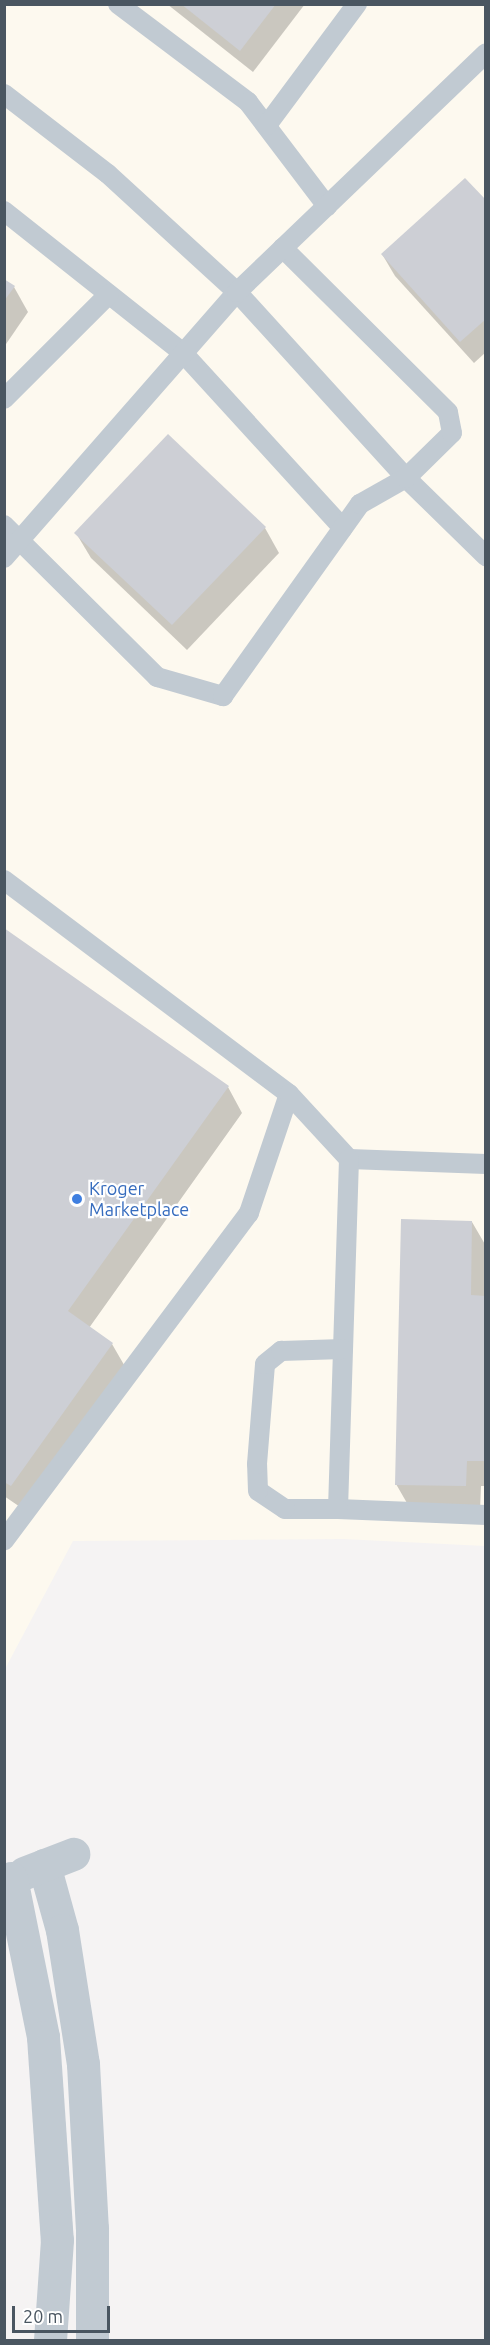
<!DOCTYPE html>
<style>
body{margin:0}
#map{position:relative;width:490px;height:2345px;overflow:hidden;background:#f5f3f3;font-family:Ubuntu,sans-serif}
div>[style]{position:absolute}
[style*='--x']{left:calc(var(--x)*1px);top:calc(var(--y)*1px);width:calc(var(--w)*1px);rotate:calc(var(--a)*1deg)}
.commercial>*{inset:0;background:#fdf9ef}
.shadow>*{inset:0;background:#0003}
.building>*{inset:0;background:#cdcfd5}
.service>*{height:20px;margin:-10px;padding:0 10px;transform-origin:10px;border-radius:10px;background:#c1cad2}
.minor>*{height:33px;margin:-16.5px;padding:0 16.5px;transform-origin:16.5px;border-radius:16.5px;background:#c1cad2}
.dots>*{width:16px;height:16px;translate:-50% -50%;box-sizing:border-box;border:3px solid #fff;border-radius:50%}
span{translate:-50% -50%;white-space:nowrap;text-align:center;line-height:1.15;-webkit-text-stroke:4.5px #fff;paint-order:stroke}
.shop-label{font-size:18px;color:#366cbe}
.left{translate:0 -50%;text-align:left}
.frame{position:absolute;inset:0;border:6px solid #4a5661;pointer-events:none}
.scale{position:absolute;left:12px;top:2306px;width:98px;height:27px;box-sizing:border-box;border:3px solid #4a5661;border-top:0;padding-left:8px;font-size:18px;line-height:21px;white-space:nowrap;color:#4a5661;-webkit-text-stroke:4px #fff;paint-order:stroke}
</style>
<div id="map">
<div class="commercial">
<div style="clip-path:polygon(5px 5px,485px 5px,485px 1546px,343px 1539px,73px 1541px,5px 1669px)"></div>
</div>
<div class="shadow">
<div style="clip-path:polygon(167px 4px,305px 4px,253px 72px)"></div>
<div style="clip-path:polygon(486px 203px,486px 352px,474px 363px,395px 276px,382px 254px)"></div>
<div style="clip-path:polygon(4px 281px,14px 287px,28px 312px,4px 347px)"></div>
<div style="clip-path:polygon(265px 528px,279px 553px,187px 650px,91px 558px,76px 533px)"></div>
<div style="clip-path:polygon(4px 929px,228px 1087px,242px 1113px,89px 1328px,112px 1344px,127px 1370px,26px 1511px,4px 1496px)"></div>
<div style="clip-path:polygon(472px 1222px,486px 1246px,486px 1486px,481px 1486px,480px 1511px,411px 1510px,396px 1484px)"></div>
</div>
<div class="building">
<div style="clip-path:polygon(181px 4px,276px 4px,240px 51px)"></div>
<div style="clip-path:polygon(465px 178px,486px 200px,486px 319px,460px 342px,381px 254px)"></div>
<div style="clip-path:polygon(4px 279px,15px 286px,4px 301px)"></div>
<div style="clip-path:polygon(168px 434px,266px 527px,172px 625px,74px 533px)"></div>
<div style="clip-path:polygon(4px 928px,229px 1086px,68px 1311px,113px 1343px,11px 1486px,4px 1482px)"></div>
<div style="clip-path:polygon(401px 1219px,472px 1221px,471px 1295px,486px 1296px,486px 1461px,467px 1461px,466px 1486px,395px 1485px)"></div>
</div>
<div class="service">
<div style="--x:118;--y:4;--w:163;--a:37"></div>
<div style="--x:248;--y:102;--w:131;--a:52.8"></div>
<div style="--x:4;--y:94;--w:131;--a:37.6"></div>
<div style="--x:108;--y:174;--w:175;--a:42.5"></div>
<div style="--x:237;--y:292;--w:251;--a:47.7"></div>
<div style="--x:406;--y:478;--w:112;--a:44.3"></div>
<div style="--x:267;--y:125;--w:151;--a:-53.4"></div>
<div style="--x:4;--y:211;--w:228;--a:38.4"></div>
<div style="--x:183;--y:353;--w:237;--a:47.6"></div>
<div style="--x:4;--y:399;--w:148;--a:-45"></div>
<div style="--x:4;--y:525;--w:216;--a:44.8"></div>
<div style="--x:157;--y:677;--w:69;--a:16.1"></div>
<div style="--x:223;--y:696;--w:236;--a:-54.5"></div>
<div style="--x:360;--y:504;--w:53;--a:-29.5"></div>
<div style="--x:406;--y:478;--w:64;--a:-44.4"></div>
<div style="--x:452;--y:433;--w:21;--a:-101"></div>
<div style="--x:448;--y:412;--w:233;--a:-135.2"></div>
<div style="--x:4;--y:558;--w:354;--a:-48.8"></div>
<div style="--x:237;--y:292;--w:345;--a:-43.8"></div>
<div style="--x:4;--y:880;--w:356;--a:36.9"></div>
<div style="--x:289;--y:1094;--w:126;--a:108.6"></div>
<div style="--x:249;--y:1213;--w:409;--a:126.8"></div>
<div style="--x:289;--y:1094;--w:88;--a:47.3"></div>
<div style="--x:349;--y:1159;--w:137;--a:2.1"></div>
<div style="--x:349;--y:1159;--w:350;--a:91.8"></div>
<div style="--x:338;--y:1509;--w:148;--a:2.3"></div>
<div style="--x:338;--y:1509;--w:53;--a:180"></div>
<div style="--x:285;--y:1509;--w:32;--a:-146"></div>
<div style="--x:258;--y:1491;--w:27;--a:-92"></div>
<div style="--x:257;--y:1464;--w:100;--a:-85.4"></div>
<div style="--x:265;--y:1364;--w:21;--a:-39"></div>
<div style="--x:281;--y:1351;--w:62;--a:-1.8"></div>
</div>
<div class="minor">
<div style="--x:44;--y:1865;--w:67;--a:74.5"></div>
<div style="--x:62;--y:1930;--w:136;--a:81.1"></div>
<div style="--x:83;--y:2064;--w:164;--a:86.9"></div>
<div style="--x:92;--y:2228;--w:112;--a:90"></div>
<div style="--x:24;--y:1873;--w:53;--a:-21.2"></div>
<div style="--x:11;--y:1878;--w:162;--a:78.6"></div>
<div style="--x:43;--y:2037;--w:203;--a:86.1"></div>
<div style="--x:57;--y:2240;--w:100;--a:94"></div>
</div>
<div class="dots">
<div style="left:77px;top:1199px;background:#3f7fe0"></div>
</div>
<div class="shop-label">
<span class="left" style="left:89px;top:1199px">Kroger<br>Marketplace</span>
</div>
<div class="frame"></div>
<div class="scale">20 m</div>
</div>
